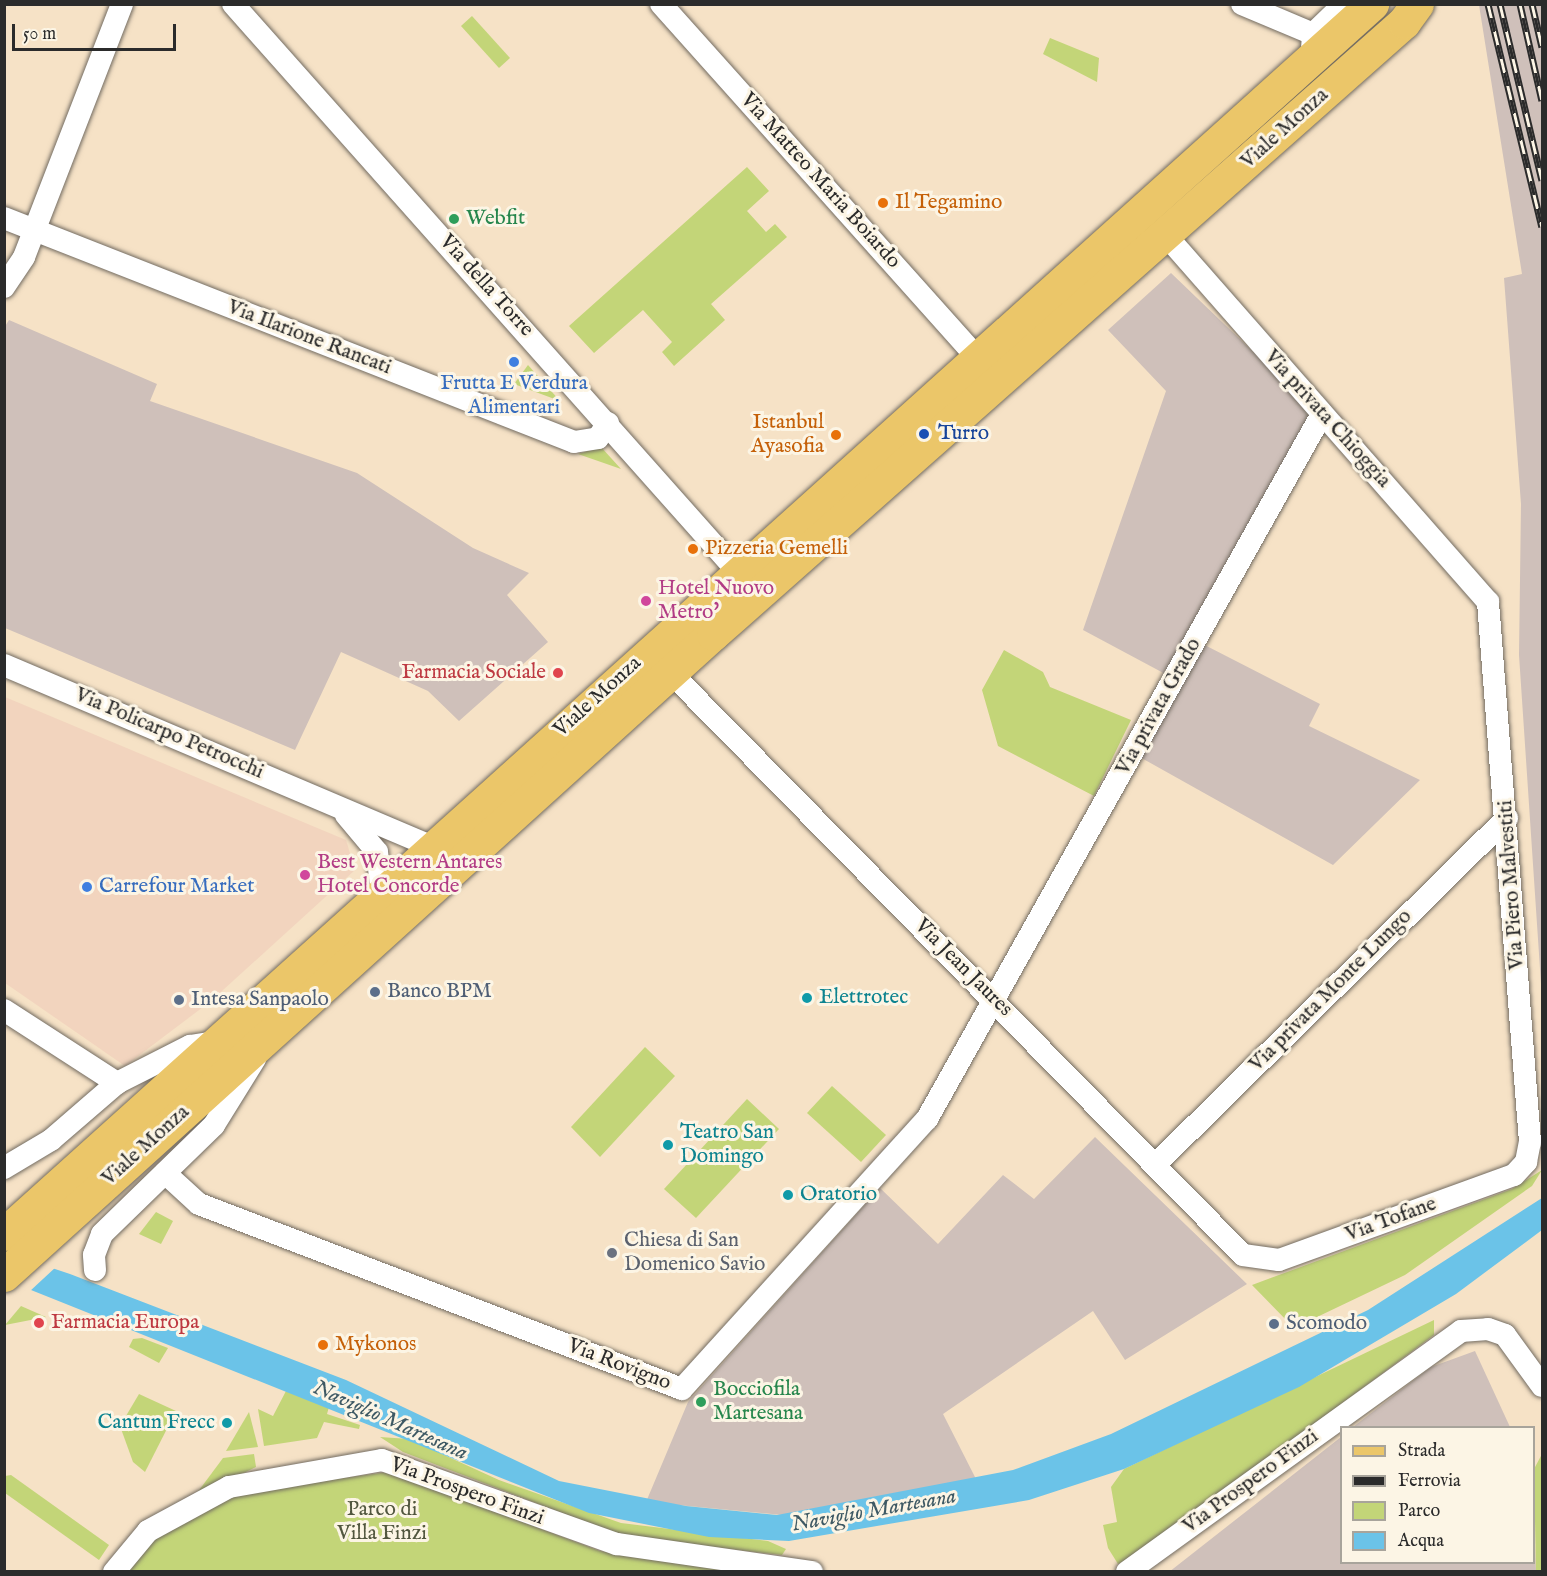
<!DOCTYPE html>
<style>
body{margin:0}
#map{position:relative;width:1547px;height:1576px;overflow:hidden;background:#f6e2c6;font-family:"IM FELL English",serif}
div>[style]{position:absolute}
[style*='--x']{left:calc(var(--x)*1px);top:calc(var(--y)*1px);width:calc(var(--w)*1px);rotate:calc(var(--a)*1deg)}
.built>*{inset:0;background:#f2d4be}
.industrial>*{inset:0;background:#cfc0ba}
.green>*{inset:0;background:#c3d578}
.water>*{inset:0;background:#6bc3e8}
.pier>*{inset:0;background:#f6e2c6}
.roads{filter:drop-shadow(0 0 2px #726b61) drop-shadow(0 0 2px #726b61)}
.street>*{height:22px;margin:-11px;padding:0 11px;transform-origin:11px;border-radius:11px;background:#fff}
.primary>*{height:33px;margin:-16.5px;padding:0 16.5px;transform-origin:16.5px;border-radius:16.5px;background:#ebc669}
.rail>*{height:7px;margin-top:-3.5px;transform-origin:0;background:repeating-linear-gradient(90deg,#fcf5e5 0 14px,#2b2b2b 0 28px);box-sizing:border-box;border-block:2px solid #2b2b2b}
.dots>*{width:16px;height:16px;translate:-50% -50%;box-sizing:border-box;border:3px solid #fcf5e5;border-radius:50%}
span{translate:-50% -50%;white-space:nowrap;text-align:center;line-height:1.15;-webkit-text-stroke:6px #fcf5e5;paint-order:stroke}
.street-label{font-size:21px;color:#2b2b2b}
.food-label{font-size:21px;color:#c56008}
.left{translate:0 -50%;text-align:left}
.right{translate:-100% -50%;text-align:right}
.leisure-label{font-size:21px;color:#27864d}
.shop-label{font-size:21px;color:#366cbe}
.transit-label{font-size:21px;color:#164399}
.hotel-label{font-size:21px;color:#b23c85}
.health-label{font-size:21px;color:#be3a42}
.service-label{font-size:21px;color:#4e5e75}
.culture-label{font-size:21px;color:#0d838f}
.worship-label{font-size:21px;color:#5b616d}
.park-label{font-size:21px;color:#51563e}
.water-label{font-size:22px;color:#3e5964;font-style:italic}
.frame{position:absolute;inset:0;border:6px solid #2b2b2b;pointer-events:none}
.legend{position:absolute;left:1340px;top:1426px;width:195px;height:138px;box-sizing:border-box;background:#fcf5e5;border:2px solid #a8a49b;margin:0;padding:8px 10px;list-style:none;font-size:18px;color:#2b2b2b}
.legend li{display:flex;align-items:center;gap:12px;height:30px}
.legend b{width:30px;border:2px solid #a8a49b}
.scale{position:absolute;left:12px;top:24px;width:164px;height:27px;box-sizing:border-box;border:3px solid #2b2b2b;border-top:0;padding-left:8px;font-size:18px;line-height:21px;white-space:nowrap;color:#2b2b2b;-webkit-text-stroke:4px #fcf5e5;paint-order:stroke}
</style>
<div id="map">
<div class="built">
<div style="clip-path:polygon(5px 697px,346px 840px,355px 870px,211px 1001px,125px 1066px,5px 983px)"></div>
</div>
<div class="industrial">
<div style="clip-path:polygon(1479px 5px,1542px 5px,1542px 999px,1519px 655px,1521px 504px,1504px 278px,1522px 274px)"></div>
<div style="clip-path:polygon(1171px 273px,1318px 414px,1191px 638px,1320px 704px,1309px 726px,1420px 780px,1333px 865px,1129px 751px,1169px 676px,1083px 630px,1166px 391px,1108px 330px)"></div>
<div style="clip-path:polygon(9px 320px,157px 384px,150px 401px,357px 473px,473px 548px,529px 573px,507px 595px,548px 642px,459px 721px,428px 691px,341px 652px,295px 750px,5px 628px,4px 328px)"></div>
<div style="clip-path:polygon(1095px 1137px,1247px 1284px,1125px 1360px,1093px 1311px,943px 1414px,977px 1481px,792px 1516px,646px 1502px,688px 1402px,880px 1188px,938px 1244px,1003px 1175px,1034px 1199px)"></div>
<div style="clip-path:polygon(1475px 1351px,1510px 1427px,1353px 1427px,1431px 1367px)"></div>
<div style="clip-path:polygon(1341px 1437px,1342px 1562px,1534px 1562px,1534px 1521px,1536px 1571px,1169px 1572px)"></div>
</div>
<div class="green">
<div style="clip-path:polygon(472px 16px,510px 58px,499px 68px,461px 26px)"></div>
<div style="clip-path:polygon(1050px 38px,1099px 58px,1097px 82px,1043px 54px)"></div>
<div style="clip-path:polygon(747px 167px,769px 191px,747px 211px,766px 232px,775px 224px,787px 237px,711px 304px,725px 320px,674px 366px,662px 352px,672px 342px,643px 310px,594px 353px,569px 326px)"></div>
<div style="clip-path:polygon(528px 365px,560px 401px,514px 384px)"></div>
<div style="clip-path:polygon(601px 447px,621px 469px,578px 454px)"></div>
<div style="clip-path:polygon(1004px 650px,1043px 672px,1050px 687px,1131px 720px,1094px 796px,998px 746px,982px 690px)"></div>
<div style="clip-path:polygon(645px 1047px,675px 1076px,600px 1157px,571px 1127px)"></div>
<div style="clip-path:polygon(832px 1086px,886px 1135px,861px 1162px,807px 1113px)"></div>
<div style="clip-path:polygon(747px 1099px,779px 1129px,696px 1218px,664px 1189px)"></div>
<div style="clip-path:polygon(1542px 1170px,1532px 1186px,1405px 1275px,1294px 1328px,1252px 1285px,1512px 1189px)"></div>
<div style="clip-path:polygon(156px 1212px,173px 1221px,161px 1244px,139px 1234px)"></div>
<div style="clip-path:polygon(21px 1306px,46px 1317px,5px 1325px)"></div>
<div style="clip-path:polygon(1434px 1320px,1434px 1335px,1146px 1549px,1118px 1564px,1108px 1548px,1103px 1525px,1117px 1522px,1111px 1487px,1124px 1469px)"></div>
<div style="clip-path:polygon(142px 1338px,168px 1348px,159px 1363px,129px 1347px,133px 1339px)"></div>
<div style="clip-path:polygon(286px 1391px,329px 1407px,327px 1414px,360px 1425px,359px 1429px,324px 1422px,317px 1438px,264px 1446px,258px 1409px,273px 1416px)"></div>
<div style="clip-path:polygon(139px 1394px,176px 1411px,145px 1472px,133px 1462px,120px 1426px)"></div>
<div style="clip-path:polygon(249px 1412px,258px 1447px,226px 1451px)"></div>
<div style="clip-path:polygon(380px 1437px,409px 1439px,499px 1480px,621px 1523px,768px 1541px,786px 1549px,782px 1555px,625px 1537px,403px 1452px)"></div>
<div style="clip-path:polygon(254px 1454px,256px 1467px,194px 1497px,223px 1458px)"></div>
<div style="clip-path:polygon(1542px 1454px,1542px 1571px,1536px 1571px,1534px 1469px)"></div>
<div style="clip-path:polygon(388px 1472px,600px 1551px,729px 1571px,124px 1572px,149px 1539px,231px 1493px)"></div>
<div style="clip-path:polygon(11px 1475px,109px 1545px,99px 1560px,5px 1493px,5px 1476px)"></div>
</div>
<div class="water">
<div style="clip-path:polygon(1542px 1198px,1542px 1230px,1456px 1294px,1299px 1387px,1124px 1469px,1029px 1500px,789px 1541px,709px 1537px,589px 1513px,26px 1288px,49px 1267px,70px 1274px,346px 1380px,559px 1481px,686px 1506px,777px 1515px,1013px 1470px,1111px 1434px,1368px 1310px)"></div>
</div>
<div class="pier">
<div style="clip-path:polygon(4px 1246px,50px 1264px,57px 1266px,29px 1292px,4px 1282px)"></div>
</div>
<div class="roads">
<div class="street">
<div style="--x:233;--y:4;--w:759;--a:48.37"></div>
<div style="--x:661;--y:4;--w:475;--a:48.2"></div>
<div style="--x:1242;--y:4;--w:77;--a:22.9"></div>
<div style="--x:1312;--y:49;--w:15;--a:-86"></div>
<div style="--x:1313;--y:34;--w:43;--a:-44.1"></div>
<div style="--x:4;--y:218;--w:612;--a:21.45"></div>
<div style="--x:574;--y:442;--w:24;--a:-9"></div>
<div style="--x:598;--y:438;--w:18;--a:-56"></div>
<div style="--x:4;--y:287;--w:36;--a:-56"></div>
<div style="--x:24;--y:257;--w:271;--a:-68.8"></div>
<div style="--x:4;--y:665;--w:466;--a:23"></div>
<div style="--x:670;--y:672;--w:817;--a:45.5"></div>
<div style="--x:1243;--y:1255;--w:36;--a:8"></div>
<div style="--x:1279;--y:1260;--w:250;--a:-19.9"></div>
<div style="--x:1514;--y:1175;--w:18;--a:-47"></div>
<div style="--x:1526;--y:1162;--w:20;--a:-79"></div>
<div style="--x:1530;--y:1142;--w:542;--a:-94.45"></div>
<div style="--x:1488;--y:602;--w:487;--a:-131.3"></div>
<div style="--x:346;--y:815;--w:48;--a:50"></div>
<div style="--x:377;--y:852;--w:41;--a:83"></div>
<div style="--x:4;--y:1010;--w:135;--a:32.9"></div>
<div style="--x:1156;--y:1164;--w:493;--a:-44.6"></div>
<div style="--x:4;--y:1168;--w:55;--a:-30.8"></div>
<div style="--x:51;--y:1140;--w:87;--a:-40.8"></div>
<div style="--x:117;--y:1083;--w:82;--a:-26.9"></div>
<div style="--x:190;--y:1046;--w:25;--a:-9"></div>
<div style="--x:165;--y:1173;--w:46;--a:42.4"></div>
<div style="--x:199;--y:1204;--w:517;--a:20.96"></div>
<div style="--x:682;--y:1389;--w:365;--a:-47.8"></div>
<div style="--x:927;--y:1119;--w:808;--a:-60.74"></div>
<div style="--x:95;--y:1270;--w:15;--a:-94"></div>
<div style="--x:94;--y:1255;--w:22;--a:-69"></div>
<div style="--x:102;--y:1234;--w:156;--a:-44.2"></div>
<div style="--x:214;--y:1125;--w:78;--a:-58.2"></div>
<div style="--x:114;--y:1572;--w:53;--a:-50.3"></div>
<div style="--x:148;--y:1531;--w:92;--a:-28.5"></div>
<div style="--x:229;--y:1487;--w:155;--a:-10"></div>
<div style="--x:382;--y:1460;--w:250;--a:19.7"></div>
<div style="--x:617;--y:1544;--w:197;--a:8.2"></div>
<div style="--x:1127;--y:1572;--w:412;--a:-35.8"></div>
<div style="--x:1461;--y:1331;--w:27;--a:-4"></div>
<div style="--x:1488;--y:1329;--w:18;--a:19"></div>
<div style="--x:1505;--y:1335;--w:63;--a:54"></div>
</div>
<div class="primary">
<div style="--x:4;--y:1234;--w:1840;--a:-41.96"></div>
<div style="--x:4;--y:1275;--w:956;--a:-42.12"></div>
<div style="--x:713;--y:634;--w:923;--a:-41.53"></div>
<div style="--x:1404;--y:22;--w:22;--a:-54"></div>
</div>
</div>
<div class="rail">
<div style="--x:1488;--y:4;--w:229;--a:76.4"></div>
<div style="--x:1500;--y:4;--w:181;--a:76.6"></div>
<div style="--x:1520;--y:4;--w:99;--a:77.2"></div>
<div style="--x:1532;--y:4;--w:44;--a:76.9"></div>
</div>
<div class="dots">
<div style="left:883px;top:203px;background:#e8710a"></div>
<div style="left:454px;top:219px;background:#2e9e5b"></div>
<div style="left:514px;top:362px;background:#3f7fe0"></div>
<div style="left:924px;top:434px;background:#1a4fb4"></div>
<div style="left:836px;top:435px;background:#e8710a"></div>
<div style="left:693px;top:549px;background:#e8710a"></div>
<div style="left:646px;top:601px;background:#d1479c"></div>
<div style="left:558px;top:673px;background:#e0444e"></div>
<div style="left:305px;top:875px;background:#d1479c"></div>
<div style="left:87px;top:887px;background:#3f7fe0"></div>
<div style="left:375px;top:992px;background:#5c6f8a"></div>
<div style="left:807px;top:998px;background:#0f9aa8"></div>
<div style="left:179px;top:1000px;background:#5c6f8a"></div>
<div style="left:668px;top:1145px;background:#0f9aa8"></div>
<div style="left:788px;top:1195px;background:#0f9aa8"></div>
<div style="left:612px;top:1253px;background:#6b7280"></div>
<div style="left:39px;top:1323px;background:#e0444e"></div>
<div style="left:1274px;top:1324px;background:#5c6f8a"></div>
<div style="left:323px;top:1345px;background:#e8710a"></div>
<div style="left:701px;top:1402px;background:#2e9e5b"></div>
<div style="left:227px;top:1423px;background:#0f9aa8"></div>
</div>
<div class="street-label">
<span style="left:1285px;top:129px;rotate:-42deg">Viale Monza</span>
<span style="left:820px;top:181px;rotate:48deg">Via Matteo Maria Boiardo</span>
<span style="left:486px;top:286px;rotate:48deg">Via della Torre</span>
<span style="left:309px;top:338px;rotate:21deg">Via Ilarione Rancati</span>
<span style="left:1327px;top:419px;rotate:48deg">Via privata Chioggia</span>
<span style="left:598px;top:697px;rotate:-42deg">Viale Monza</span>
<span style="left:1159px;top:707px;rotate:-61deg">Via privata Grado</span>
<span style="left:169px;top:734px;rotate:23deg">Via Policarpo Petrocchi</span>
<span style="left:1512px;top:885px;rotate:-94deg">Via Piero Malvestiti</span>
<span style="left:963px;top:968px;rotate:45deg">Via Jean Jaures</span>
<span style="left:1331px;top:991px;rotate:-45deg">Via privata Monte Lungo</span>
<span style="left:146px;top:1146px;rotate:-42deg">Viale Monza</span>
<span style="left:1391px;top:1220px;rotate:-20deg">Via Tofane</span>
<span style="left:619px;top:1365px;rotate:21deg">Via Rovigno</span>
<span style="left:1251px;top:1482px;rotate:-36deg">Via Prospero Finzi</span>
<span style="left:467px;top:1492px;rotate:20deg">Via Prospero Finzi</span>
</div>
<div class="food-label">
<span class="left" style="left:895px;top:203px">Il Tegamino</span>
<span class="right" style="left:824px;top:435px">Istanbul<br>Ayasofia</span>
<span class="left" style="left:705px;top:549px">Pizzeria Gemelli</span>
<span class="left" style="left:335px;top:1345px">Mykonos</span>
</div>
<div class="leisure-label">
<span class="left" style="left:466px;top:219px">Webfit</span>
<span class="left" style="left:713px;top:1402px">Bocciofila<br>Martesana</span>
</div>
<div class="shop-label">
<span style="left:514px;top:396px">Frutta E Verdura<br>Alimentari</span>
<span class="left" style="left:99px;top:887px">Carrefour Market</span>
</div>
<div class="transit-label">
<span class="left" style="left:938px;top:434px">Turro</span>
</div>
<div class="hotel-label">
<span class="left" style="left:658px;top:601px">Hotel Nuovo<br>Metro'</span>
<span class="left" style="left:317px;top:875px">Best Western Antares<br>Hotel Concorde</span>
</div>
<div class="health-label">
<span class="right" style="left:546px;top:673px">Farmacia Sociale</span>
<span class="left" style="left:51px;top:1323px">Farmacia Europa</span>
</div>
<div class="service-label">
<span class="left" style="left:387px;top:992px">Banco BPM</span>
<span class="left" style="left:191px;top:1000px">Intesa Sanpaolo</span>
<span class="left" style="left:1286px;top:1324px">Scomodo</span>
</div>
<div class="culture-label">
<span class="left" style="left:819px;top:998px">Elettrotec</span>
<span class="left" style="left:680px;top:1145px">Teatro San<br>Domingo</span>
<span class="left" style="left:800px;top:1195px">Oratorio</span>
<span class="right" style="left:215px;top:1423px">Cantun Frecc</span>
</div>
<div class="worship-label">
<span class="left" style="left:624px;top:1253px">Chiesa di San<br>Domenico Savio</span>
</div>
<div class="park-label">
<span style="left:382px;top:1522px">Parco di<br>Villa Finzi</span>
</div>
<div class="water-label">
<span style="left:390px;top:1421px;rotate:24deg">Naviglio Martesana</span>
<span style="left:874px;top:1511px;rotate:-10deg">Naviglio Martesana</span>
</div>
<div class="frame"></div>
<ul class="legend">
<li><b style="height:8px;background:#ebc669"></b>Strada</li>
<li><b style="height:8px;background:#2b2b2b"></b>Ferrovia</li>
<li><b style="height:16px;background:#c3d578"></b>Parco</li>
<li><b style="height:16px;background:#6bc3e8"></b>Acqua</li>
</ul>
<div class="scale">50 m</div>
</div>
